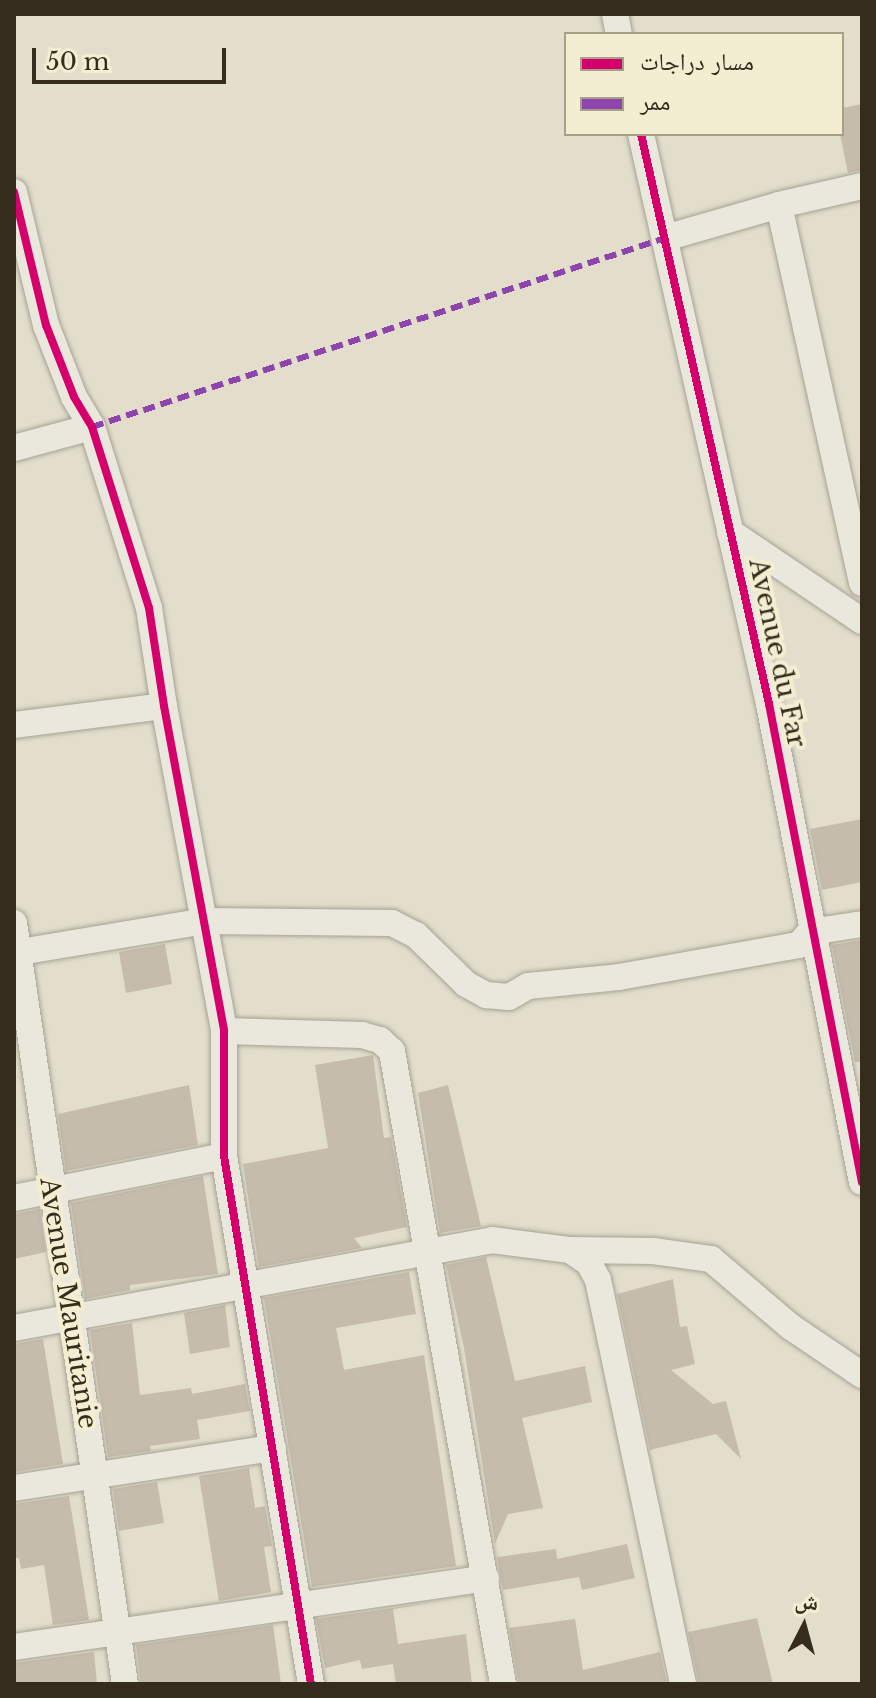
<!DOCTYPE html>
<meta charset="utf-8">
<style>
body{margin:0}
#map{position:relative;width:876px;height:1698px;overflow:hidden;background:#e2decb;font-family:"Libre Baskerville","Noto Naskh Arabic",serif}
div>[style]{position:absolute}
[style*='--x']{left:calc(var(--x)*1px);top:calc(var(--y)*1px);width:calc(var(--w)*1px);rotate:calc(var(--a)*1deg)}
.building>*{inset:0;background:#c5bcac}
.roads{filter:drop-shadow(0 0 2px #a7a295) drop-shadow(0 0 2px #a7a295)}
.minor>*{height:26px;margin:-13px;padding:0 13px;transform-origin:13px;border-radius:13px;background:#eae8dd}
.quiet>*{height:6px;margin-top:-3px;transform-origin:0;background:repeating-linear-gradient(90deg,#8e44ad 0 12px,transparent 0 18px)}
.cycleway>*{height:8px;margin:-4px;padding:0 4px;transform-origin:4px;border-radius:4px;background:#d6006c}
span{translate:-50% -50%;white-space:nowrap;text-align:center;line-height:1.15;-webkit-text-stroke:8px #f3edd1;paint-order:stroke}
.street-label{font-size:26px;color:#352c1e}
.frame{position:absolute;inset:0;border:16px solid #352c1e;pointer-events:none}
.legend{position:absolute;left:564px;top:32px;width:280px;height:104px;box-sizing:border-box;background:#f3edd1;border:2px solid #a7a089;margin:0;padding:10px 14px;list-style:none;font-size:24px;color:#352c1e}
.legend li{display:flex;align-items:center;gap:16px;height:40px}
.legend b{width:40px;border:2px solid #a7a089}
.north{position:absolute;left:764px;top:1586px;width:80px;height:80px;-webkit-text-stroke:6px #f3edd1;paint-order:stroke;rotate:6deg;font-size:22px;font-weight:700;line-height:32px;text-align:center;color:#352c1e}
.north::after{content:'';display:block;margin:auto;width:28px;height:36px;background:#352c1e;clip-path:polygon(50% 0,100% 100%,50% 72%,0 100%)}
.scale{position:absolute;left:32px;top:48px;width:194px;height:36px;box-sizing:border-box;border:4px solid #352c1e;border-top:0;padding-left:10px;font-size:24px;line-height:28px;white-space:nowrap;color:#352c1e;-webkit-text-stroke:6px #f3edd1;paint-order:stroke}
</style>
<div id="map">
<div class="building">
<div style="clip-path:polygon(862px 104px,862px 170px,848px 173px,840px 134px,842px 108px)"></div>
<div style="clip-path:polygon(862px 819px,862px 882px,822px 890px,810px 829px)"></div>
<div style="clip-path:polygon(862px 940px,862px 1062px,855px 1062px,832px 945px)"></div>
<div style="clip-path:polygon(165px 944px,172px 984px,126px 993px,119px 952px)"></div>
<div style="clip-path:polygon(373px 1055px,384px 1138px,391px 1137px,407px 1227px,354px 1238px,362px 1248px,259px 1267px,243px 1164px,328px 1148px,315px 1065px)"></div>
<div style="clip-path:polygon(189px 1085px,198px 1145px,66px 1171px,58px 1114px)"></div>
<div style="clip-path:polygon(448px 1085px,481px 1226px,440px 1233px,418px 1093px)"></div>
<div style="clip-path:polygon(203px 1176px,218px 1274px,130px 1285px,130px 1290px,85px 1299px,71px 1203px)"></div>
<div style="clip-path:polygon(40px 1209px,46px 1252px,14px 1259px,14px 1214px)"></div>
<div style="clip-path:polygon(486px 1257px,515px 1381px,585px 1366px,592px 1402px,522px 1418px,543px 1508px,508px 1514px,495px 1544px,464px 1348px,446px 1265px)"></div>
<div style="clip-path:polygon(409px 1272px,416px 1314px,336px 1328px,344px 1370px,424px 1355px,456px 1566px,312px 1587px,264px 1298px)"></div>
<div style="clip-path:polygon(673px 1279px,680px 1327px,687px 1326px,695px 1364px,671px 1370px,713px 1404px,726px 1401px,741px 1459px,716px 1434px,650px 1450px,617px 1294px)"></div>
<div style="clip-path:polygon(225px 1305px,230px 1347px,190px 1354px,184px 1313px)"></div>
<div style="clip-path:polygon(132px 1323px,140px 1395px,191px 1388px,192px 1394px,245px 1384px,250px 1411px,197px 1420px,200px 1439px,150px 1446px,151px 1451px,108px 1457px,90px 1330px)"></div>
<div style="clip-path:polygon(43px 1339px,63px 1464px,14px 1472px,14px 1344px)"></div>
<div style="clip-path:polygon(249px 1468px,255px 1508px,265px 1506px,272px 1546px,264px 1547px,271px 1592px,219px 1601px,199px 1476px)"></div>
<div style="clip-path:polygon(157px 1482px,164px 1523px,119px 1531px,113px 1489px)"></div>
<div style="clip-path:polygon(69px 1496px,89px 1620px,53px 1625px,44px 1565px,21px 1569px,19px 1558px,14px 1558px,14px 1504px)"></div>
<div style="clip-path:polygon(627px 1544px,635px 1578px,582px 1590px,579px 1577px,503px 1590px,497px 1557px,556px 1549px,557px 1559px)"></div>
<div style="clip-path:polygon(442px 1601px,393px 1609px,398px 1644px,466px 1634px,472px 1684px,396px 1684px,393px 1664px,362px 1669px,360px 1660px,325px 1668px,316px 1619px)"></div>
<div style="clip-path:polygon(757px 1618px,773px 1684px,699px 1684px,688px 1632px)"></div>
<div style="clip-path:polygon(575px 1619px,583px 1670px,660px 1652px,667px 1684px,519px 1684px,509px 1628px)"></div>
<div style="clip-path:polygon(273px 1625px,281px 1684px,141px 1684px,136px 1645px)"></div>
<div style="clip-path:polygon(94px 1652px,97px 1684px,14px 1684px,14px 1663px)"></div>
</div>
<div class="roads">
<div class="minor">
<div style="--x:615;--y:14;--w:20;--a:79"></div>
<div style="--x:641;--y:134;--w:584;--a:77.34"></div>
<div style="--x:769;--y:704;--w:487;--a:79"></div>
<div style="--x:14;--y:192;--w:137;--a:76.5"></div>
<div style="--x:46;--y:325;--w:77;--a:68.7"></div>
<div style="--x:74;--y:397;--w:35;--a:59"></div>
<div style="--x:92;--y:427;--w:190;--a:72.5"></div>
<div style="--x:149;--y:608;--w:99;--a:81.3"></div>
<div style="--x:164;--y:706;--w:330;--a:79.5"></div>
<div style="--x:224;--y:1031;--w:125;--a:90"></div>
<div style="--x:224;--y:1156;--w:535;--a:80.64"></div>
<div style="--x:779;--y:205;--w:387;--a:77.6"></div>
<div style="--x:665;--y:238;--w:119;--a:-16.1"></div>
<div style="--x:779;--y:205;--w:85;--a:-12.9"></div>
<div style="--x:14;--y:448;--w:81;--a:-15.1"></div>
<div style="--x:730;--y:532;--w:159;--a:34"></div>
<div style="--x:14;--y:725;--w:151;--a:-7.2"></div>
<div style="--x:14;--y:923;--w:769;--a:81.7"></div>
<div style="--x:14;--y:953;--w:194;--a:-9.5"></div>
<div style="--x:205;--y:921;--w:187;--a:0.6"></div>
<div style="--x:392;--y:923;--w:27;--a:27"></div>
<div style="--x:416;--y:935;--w:70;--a:44.4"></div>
<div style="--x:466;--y:984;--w:23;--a:29"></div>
<div style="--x:486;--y:995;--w:23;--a:5"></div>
<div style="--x:509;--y:997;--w:22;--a:-30"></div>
<div style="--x:528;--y:986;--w:91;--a:-5.6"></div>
<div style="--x:619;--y:977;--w:183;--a:-10.1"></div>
<div style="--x:799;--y:945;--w:17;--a:-50"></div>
<div style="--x:810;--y:932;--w:53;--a:-8.7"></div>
<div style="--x:224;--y:1031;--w:138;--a:1.7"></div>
<div style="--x:362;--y:1035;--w:19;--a:16"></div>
<div style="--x:380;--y:1040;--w:16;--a:43"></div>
<div style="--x:392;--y:1051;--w:643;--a:80.05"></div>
<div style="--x:14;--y:1198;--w:214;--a:-11.3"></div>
<div style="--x:570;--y:1250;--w:23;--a:34"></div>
<div style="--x:589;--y:1263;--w:19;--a:62"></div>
<div style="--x:598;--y:1280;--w:413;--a:78.1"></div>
<div style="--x:14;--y:1328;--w:486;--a:-10.4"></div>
<div style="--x:492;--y:1240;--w:79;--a:7.3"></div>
<div style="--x:570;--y:1250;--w:83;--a:0.7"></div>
<div style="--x:653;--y:1251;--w:59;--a:7.9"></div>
<div style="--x:711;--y:1259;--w:105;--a:40.4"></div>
<div style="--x:791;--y:1327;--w:86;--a:34.1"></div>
<div style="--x:14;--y:1488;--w:262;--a:-8.8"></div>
<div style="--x:14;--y:1647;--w:477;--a:-8.3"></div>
</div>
</div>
<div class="quiet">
<div style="--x:92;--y:427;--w:603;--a:-18.25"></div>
</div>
<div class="cycleway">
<div style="--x:641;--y:134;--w:584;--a:77.34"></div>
<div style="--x:769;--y:704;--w:487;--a:79"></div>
<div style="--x:14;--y:192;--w:137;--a:76.5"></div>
<div style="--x:46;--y:325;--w:77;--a:68.7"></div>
<div style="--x:74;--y:397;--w:35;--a:59"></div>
<div style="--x:92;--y:427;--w:190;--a:72.5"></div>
<div style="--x:149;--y:608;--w:99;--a:81.3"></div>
<div style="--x:164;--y:706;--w:330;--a:79.5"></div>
<div style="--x:224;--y:1031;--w:125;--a:90"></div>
<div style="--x:224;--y:1156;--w:535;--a:80.64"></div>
</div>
<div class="street-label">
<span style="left:777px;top:653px;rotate:78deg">Avenue du Far</span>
<span style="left:68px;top:1303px;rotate:81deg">Avenue Mauritanie</span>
</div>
<div class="frame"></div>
<ul class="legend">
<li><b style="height:10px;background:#d6006c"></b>مسار دراجات</li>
<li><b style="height:10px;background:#8e44ad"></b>ممر</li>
</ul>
<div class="north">ش</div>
<div class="scale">50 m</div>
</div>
